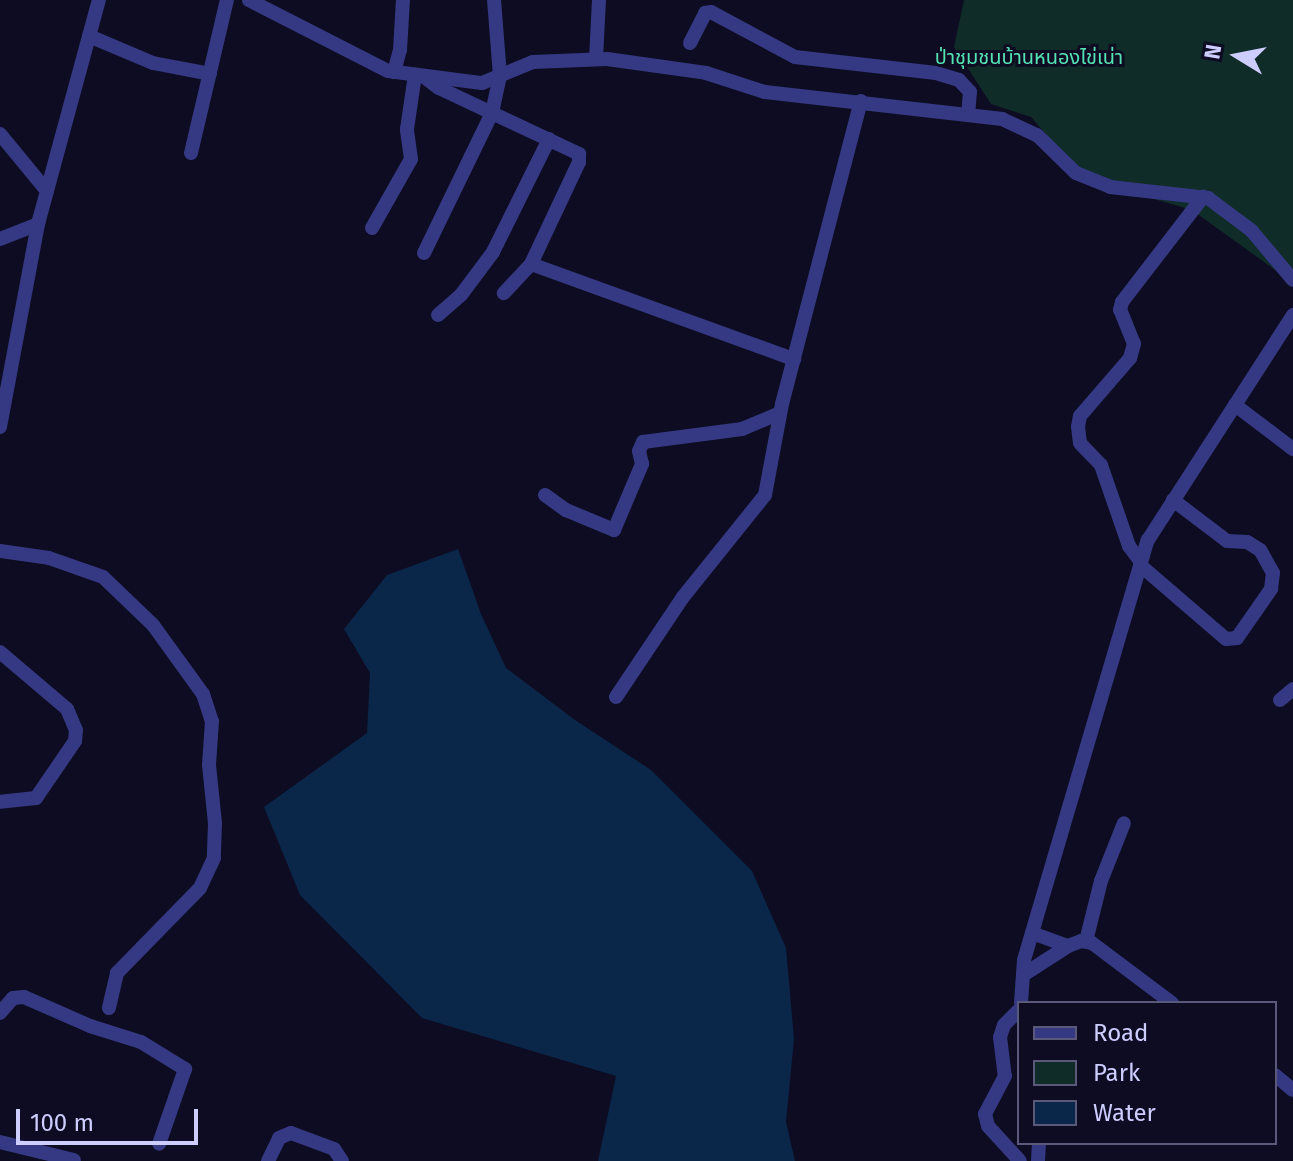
<!DOCTYPE html>
<meta charset="utf-8">
<style>
body{margin:0}
#map{position:relative;width:1293px;height:1161px;overflow:hidden;background:#0e0c22;font-family:"Fira Sans","Noto Sans Thai",sans-serif}
div>[style]{position:absolute}
[style*='--x']{left:calc(var(--x)*1px);top:calc(var(--y)*1px);width:calc(var(--w)*1px);rotate:calc(var(--a)*1deg)}
.green>*{inset:0;background:#0f2c28}
.water>*{inset:0;background:#0a2648}
.minor>*{height:14px;margin:-7px;padding:0 7px;transform-origin:7px;border-radius:7px;background:#353983}
span{translate:-50% -50%;white-space:nowrap;text-align:center;line-height:1.15;-webkit-text-stroke:6px #0e0c22;paint-order:stroke}
.park-label{font-size:20px;color:#54e4b4}
.legend{position:absolute;left:1017px;top:1001px;width:260px;height:144px;box-sizing:border-box;background:#0e0c22;border:2px solid #5b597a;margin:0;padding:10px 14px;list-style:none;font-size:24px;color:#cecdff}
.legend li{display:flex;align-items:center;gap:16px;height:40px}
.legend b{width:40px;border:2px solid #5b597a}
.north{position:absolute;left:1197px;top:16px;width:80px;height:80px;-webkit-text-stroke:6px #0e0c22;paint-order:stroke;rotate:280deg;font-size:22px;font-weight:700;line-height:32px;text-align:center;color:#cecdff}
.north::after{content:'';display:block;margin:auto;width:28px;height:36px;background:#cecdff;clip-path:polygon(50% 0,100% 100%,50% 72%,0 100%)}
.scale{position:absolute;left:16px;top:1109px;width:182px;height:36px;box-sizing:border-box;border:4px solid #cecdff;border-top:0;padding-left:10px;font-size:24px;line-height:28px;white-space:nowrap;color:#cecdff;-webkit-text-stroke:6px #0e0c22;paint-order:stroke}
</style>
<div id="map">
<div class="green">
<div style="clip-path:polygon(964px 0,1293px 0,1293px 283px,1192px 210px,1085px 179px,1031px 117px,991px 104px,954px 47px)"></div>
</div>
<div class="water">
<div style="clip-path:polygon(458px 549px,481px 614px,506px 668px,575px 720px,651px 770px,752px 871px,786px 948px,794px 1039px,786px 1122px,795px 1161px,598px 1161px,616px 1076px,422px 1018px,300px 895px,264px 807px,367px 733px,370px 673px,344px 629px,387px 575px)"></div>
</div>
<div class="minor">
<div style="--x:249;--y:0;--w:156;--a:27.1"></div>
<div style="--x:388;--y:71;--w:95;--a:7.3"></div>
<div style="--x:482;--y:83;--w:55;--a:-22.4"></div>
<div style="--x:533;--y:62;--w:74;--a:-2.3"></div>
<div style="--x:607;--y:59;--w:100;--a:8"></div>
<div style="--x:706;--y:73;--w:62;--a:17.9"></div>
<div style="--x:765;--y:92;--w:239;--a:6.5"></div>
<div style="--x:1002;--y:119;--w:38;--a:25"></div>
<div style="--x:1037;--y:135;--w:54;--a:44.3"></div>
<div style="--x:1076;--y:173;--w:37;--a:22"></div>
<div style="--x:1110;--y:187;--w:99;--a:6.4"></div>
<div style="--x:1208;--y:198;--w:54;--a:36.7"></div>
<div style="--x:1251;--y:230;--w:65;--a:50"></div>
<div style="--x:89;--y:36;--w:69;--a:22.9"></div>
<div style="--x:153;--y:63;--w:58;--a:10.9"></div>
<div style="--x:690;--y:43;--w:34;--a:-63"></div>
<div style="--x:705;--y:13;--w:6;--a:-9"></div>
<div style="--x:711;--y:12;--w:95;--a:28.2"></div>
<div style="--x:795;--y:57;--w:142;--a:6.5"></div>
<div style="--x:936;--y:73;--w:24;--a:17"></div>
<div style="--x:959;--y:80;--w:16;--a:47"></div>
<div style="--x:970;--y:92;--w:23;--a:95"></div>
<div style="--x:596;--y:59;--w:59;--a:-87.1"></div>
<div style="--x:394;--y:72;--w:23;--a:-75"></div>
<div style="--x:400;--y:50;--w:50;--a:-86.6"></div>
<div style="--x:423;--y:76;--w:20;--a:37"></div>
<div style="--x:439;--y:88;--w:155;--a:25.2"></div>
<div style="--x:579;--y:154;--w:8;--a:90"></div>
<div style="--x:579;--y:162;--w:113;--a:115.2"></div>
<div style="--x:531;--y:264;--w:40;--a:133"></div>
<div style="--x:0;--y:134;--w:74;--a:50.5"></div>
<div style="--x:191;--y:153;--w:157;--a:-76.8"></div>
<div style="--x:372;--y:228;--w:79;--a:-60.5"></div>
<div style="--x:411;--y:159;--w:30;--a:-98"></div>
<div style="--x:407;--y:129;--w:55;--a:-81.6"></div>
<div style="--x:0;--y:239;--w:41;--a:-21.5"></div>
<div style="--x:424;--y:253;--w:156;--a:-64.1"></div>
<div style="--x:492;--y:113;--w:38;--a:-78"></div>
<div style="--x:500;--y:76;--w:76;--a:-94.5"></div>
<div style="--x:531;--y:264;--w:280;--a:19.9"></div>
<div style="--x:438;--y:315;--w:30;--a:-41"></div>
<div style="--x:461;--y:295;--w:54;--a:-53.3"></div>
<div style="--x:493;--y:252;--w:126;--a:-63.6"></div>
<div style="--x:1235;--y:405;--w:73;--a:37.2"></div>
<div style="--x:0;--y:427;--w:207;--a:-79.4"></div>
<div style="--x:38;--y:224;--w:232;--a:-74.8"></div>
<div style="--x:545;--y:495;--w:26;--a:36"></div>
<div style="--x:566;--y:510;--w:52;--a:22.6"></div>
<div style="--x:614;--y:530;--w:72;--a:-67"></div>
<div style="--x:642;--y:464;--w:13;--a:-103"></div>
<div style="--x:639;--y:451;--w:10;--a:-66"></div>
<div style="--x:643;--y:442;--w:100;--a:-7.5"></div>
<div style="--x:742;--y:429;--w:41;--a:-22.8"></div>
<div style="--x:0;--y:551;--w:49;--a:8.1"></div>
<div style="--x:49;--y:558;--w:57;--a:19.4"></div>
<div style="--x:103;--y:577;--w:69;--a:43.8"></div>
<div style="--x:153;--y:625;--w:85;--a:54.1"></div>
<div style="--x:203;--y:694;--w:28;--a:72"></div>
<div style="--x:212;--y:721;--w:44;--a:93.9"></div>
<div style="--x:209;--y:765;--w:58;--a:84.1"></div>
<div style="--x:215;--y:823;--w:35;--a:92"></div>
<div style="--x:214;--y:858;--w:33;--a:115"></div>
<div style="--x:200;--y:888;--w:119;--a:134.3"></div>
<div style="--x:117;--y:973;--w:36;--a:103"></div>
<div style="--x:1141;--y:562;--w:20;--a:-127"></div>
<div style="--x:1129;--y:546;--w:86;--a:-109.1"></div>
<div style="--x:1101;--y:465;--w:30;--a:-134"></div>
<div style="--x:1080;--y:443;--w:16;--a:-97"></div>
<div style="--x:1078;--y:427;--w:11;--a:-80"></div>
<div style="--x:1080;--y:416;--w:77;--a:-49.2"></div>
<div style="--x:1130;--y:358;--w:15;--a:-74"></div>
<div style="--x:1134;--y:344;--w:37;--a:-112"></div>
<div style="--x:1120;--y:310;--w:8;--a:-76"></div>
<div style="--x:1122;--y:302;--w:133;--a:-52.4"></div>
<div style="--x:1140;--y:565;--w:113;--a:40.7"></div>
<div style="--x:1226;--y:639;--w:11;--a:-5"></div>
<div style="--x:1237;--y:638;--w:60;--a:-55.2"></div>
<div style="--x:1271;--y:589;--w:16;--a:-83"></div>
<div style="--x:1273;--y:573;--w:26;--a:-119"></div>
<div style="--x:1260;--y:550;--w:15;--a:-148"></div>
<div style="--x:1247;--y:542;--w:20;--a:-177"></div>
<div style="--x:1227;--y:541;--w:68;--a:-142.8"></div>
<div style="--x:0;--y:652;--w:88;--a:40.4"></div>
<div style="--x:67;--y:709;--w:23;--a:67"></div>
<div style="--x:76;--y:730;--w:11;--a:95"></div>
<div style="--x:75;--y:741;--w:69;--a:124.4"></div>
<div style="--x:36;--y:798;--w:36;--a:174"></div>
<div style="--x:616;--y:697;--w:120;--a:-56.2"></div>
<div style="--x:683;--y:597;--w:131;--a:-51.2"></div>
<div style="--x:765;--y:495;--w:93;--a:-79.4"></div>
<div style="--x:782;--y:404;--w:313;--a:-75.4"></div>
<div style="--x:1280;--y:700;--w:17;--a:-40"></div>
<div style="--x:1032;--y:933;--w:38;--a:20"></div>
<div style="--x:1068;--y:946;--w:14;--a:-21"></div>
<div style="--x:1081;--y:941;--w:11;--a:10"></div>
<div style="--x:1092;--y:943;--w:100;--a:36.9"></div>
<div style="--x:1086;--y:941;--w:62;--a:-76"></div>
<div style="--x:1101;--y:881;--w:62;--a:-68.4"></div>
<div style="--x:1023;--y:975;--w:54;--a:-32.8"></div>
<div style="--x:1021;--y:1003;--w:43;--a:-86"></div>
<div style="--x:1024;--y:960;--w:438;--a:-73.6"></div>
<div style="--x:1148;--y:540;--w:268;--a:-57.2"></div>
<div style="--x:1019;--y:1010;--w:21;--a:135"></div>
<div style="--x:1004;--y:1025;--w:13;--a:108"></div>
<div style="--x:1000;--y:1037;--w:39;--a:83"></div>
<div style="--x:1005;--y:1076;--w:43;--a:117.8"></div>
<div style="--x:985;--y:1114;--w:12;--a:76"></div>
<div style="--x:988;--y:1126;--w:47;--a:47.6"></div>
<div style="--x:0;--y:1013;--w:20;--a:-49"></div>
<div style="--x:13;--y:998;--w:11;--a:-5"></div>
<div style="--x:24;--y:997;--w:72;--a:23.7"></div>
<div style="--x:90;--y:1026;--w:53;--a:17.4"></div>
<div style="--x:141;--y:1042;--w:52;--a:31.5"></div>
<div style="--x:185;--y:1069;--w:79;--a:109.1"></div>
<div style="--x:1275;--y:1075;--w:23;--a:40"></div>
<div style="--x:0;--y:1142;--w:76;--a:13.7"></div>
<div style="--x:268;--y:1161;--w:25;--a:-64"></div>
<div style="--x:279;--y:1138;--w:13;--a:-23"></div>
<div style="--x:291;--y:1133;--w:46;--a:20.4"></div>
<div style="--x:334;--y:1149;--w:14;--a:56"></div>
<div style="--x:1038;--y:1161;--w:18;--a:-87"></div>
</div>
<div class="park-label">
<span style="left:1029px;top:57px">ป่าชุมชนบ้านหนองไข่เน่า</span>
</div>
<ul class="legend">
<li><b style="height:10px;background:#353983"></b>Road</li>
<li><b style="height:22px;background:#0f2c28"></b>Park</li>
<li><b style="height:22px;background:#0a2648"></b>Water</li>
</ul>
<div class="north">N</div>
<div class="scale">100 m</div>
</div>
